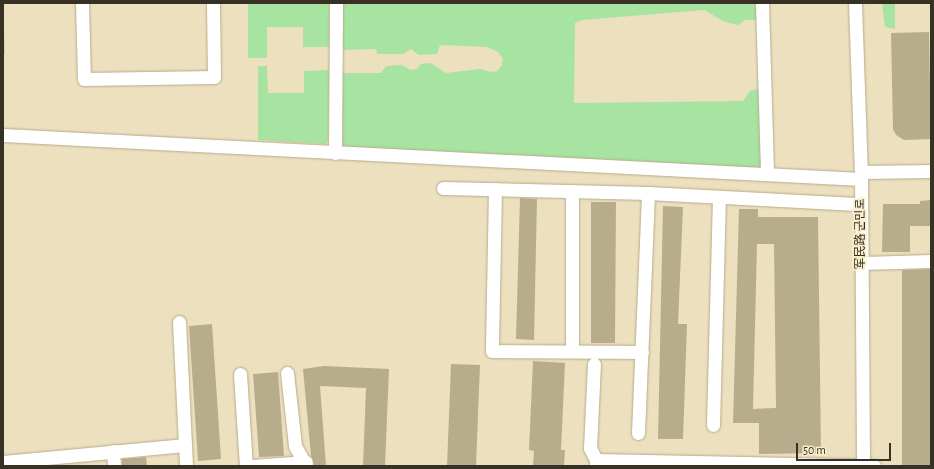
<!DOCTYPE html>
<meta charset="utf-8">
<style>
body{margin:0}
#map{position:relative;width:934px;height:469px;overflow:hidden;background:#ece0bf;font-family:"Alegreya Sans","Noto Sans SC","Noto Sans KR",sans-serif}
div>[style]{position:absolute}
[style*='--x']{left:calc(var(--x)*1px);top:calc(var(--y)*1px);width:calc(var(--w)*1px);rotate:calc(var(--a)*1deg)}
.green>*{inset:0;background:#a7e3a1}
.building>*{inset:0;background:#b7ac8c}
.roads{filter:drop-shadow(0 0 1px #b6ab8b) drop-shadow(0 0 1px #b6ab8b)}
.minor>*{height:13px;margin:-6.5px;padding:0 6.5px;transform-origin:6.5px;border-radius:6.5px;background:#fff}
span{translate:-50% -50%;white-space:nowrap;text-align:center;line-height:1.15;-webkit-text-stroke:3.5px #f9edcc;paint-order:stroke}
.street-label{font-size:12px;color:#363124}
.frame{position:absolute;inset:0;border:4px solid #363124;pointer-events:none}
.scale{position:absolute;left:796px;top:443px;width:95px;height:18px;box-sizing:border-box;border:2px solid #363124;border-top:0;padding-left:5px;font-size:12px;line-height:14px;white-space:nowrap;color:#363124;-webkit-text-stroke:3px #f9edcc;paint-order:stroke}
</style>
<div id="map">
<div class="green">
<div style="clip-path:polygon(3px 3px,5px 54px,3px 54px)"></div>
<div style="clip-path:polygon(248px 3px,329px 3px,329px 47px,303px 47px,303px 27px,267px 27px,267px 58px,248px 58px)"></div>
<div style="clip-path:polygon(341px 3px,758px 3px,758px 20px,745px 20px,738px 25px,725px 22px,704px 10px,582px 20px,575px 23px,574px 103px,743px 101px,750px 91px,760px 88px,761px 167px,757px 169px,342px 149px,340px 135px,341px 73px,381px 73px,386px 66px,401px 65px,411px 70px,417px 69px,421px 64px,431px 63px,446px 73px,480px 69px,490px 72px,497px 71px,502px 65px,503px 59px,498px 52px,487px 47px,440px 45px,437px 54px,419px 55px,411px 49px,403px 54px,377px 54px,376px 49px,340px 50px)"></div>
<div style="clip-path:polygon(882px 3px,895px 3px,895px 29px,885px 27px)"></div>
<div style="clip-path:polygon(258px 66px,267px 66px,268px 93px,304px 93px,304px 71px,329px 70px,328px 141px,325px 144px,258px 140px)"></div>
</div>
<div class="building">
<div style="clip-path:polygon(929px 32px,931px 139px,904px 140px,896px 135px,893px 129px,891px 33px)"></div>
<div style="clip-path:polygon(520px 198px,537px 199px,534px 340px,516px 339px)"></div>
<div style="clip-path:polygon(931px 200px,931px 226px,910px 226px,910px 252px,882px 252px,883px 204px,920px 204px,920px 201px)"></div>
<div style="clip-path:polygon(591px 202px,616px 202px,615px 343px,591px 343px)"></div>
<div style="clip-path:polygon(663px 206px,683px 207px,678px 324px,687px 324px,683px 439px,658px 439px)"></div>
<div style="clip-path:polygon(evenodd,739px 209px,758px 209px,758px 217px,818px 217px,821px 453px,759px 454px,759px 423px,733px 423px,739px 209px,757px 244px,774px 244px,776px 408px,753px 409px,757px 244px)"></div>
<div style="clip-path:polygon(931px 269px,931px 466px,902px 466px,902px 270px)"></div>
<div style="clip-path:polygon(212px 324px,221px 459px,198px 461px,189px 326px)"></div>
<div style="clip-path:polygon(533px 361px,565px 363px,561px 450px,565px 450px,564px 466px,533px 466px,534px 451px,529px 450px)"></div>
<div style="clip-path:polygon(451px 364px,480px 365px,476px 466px,447px 466px)"></div>
<div style="clip-path:polygon(324px 366px,389px 369px,385px 466px,363px 466px,366px 388px,320px 386px,326px 466px,314px 466px,311px 456px,303px 369px)"></div>
<div style="clip-path:polygon(278px 372px,284px 456px,259px 457px,253px 374px)"></div>
<div style="clip-path:polygon(146px 457px,147px 466px,122px 466px,122px 459px)"></div>
</div>
<div class="roads">
<div class="minor">
<div style="--x:82;--y:3;--w:76;--a:88.5"></div>
<div style="--x:84;--y:79;--w:130;--a:-0.9"></div>
<div style="--x:214;--y:77;--w:74;--a:-90.8"></div>
<div style="--x:762;--y:3;--w:171;--a:88.3"></div>
<div style="--x:855;--y:3;--w:169;--a:88"></div>
<div style="--x:861;--y:172;--w:294;--a:89.6"></div>
<div style="--x:3;--y:135;--w:859;--a:2.94"></div>
<div style="--x:335;--y:153;--w:150;--a:-89.6"></div>
<div style="--x:861;--y:172;--w:70;--a:-0.8"></div>
<div style="--x:443;--y:188;--w:205;--a:1.4"></div>
<div style="--x:648;--y:193;--w:213;--a:3"></div>
<div style="--x:495;--y:189;--w:162;--a:91.1"></div>
<div style="--x:492;--y:351;--w:150;--a:0.4"></div>
<div style="--x:861;--y:263;--w:70;--a:-1.6"></div>
<div style="--x:179;--y:322;--w:144;--a:87.2"></div>
<div style="--x:572;--y:351;--w:160;--a:-90"></div>
<div style="--x:594;--y:364;--w:84;--a:92.7"></div>
<div style="--x:590;--y:448;--w:13;--a:63"></div>
<div style="--x:596;--y:460;--w:6;--a:90"></div>
<div style="--x:287;--y:373;--w:73;--a:83.7"></div>
<div style="--x:295;--y:446;--w:23;--a:61"></div>
<div style="--x:240;--y:374;--w:92;--a:86.3"></div>
<div style="--x:713;--y:425;--w:228;--a:-88.5"></div>
<div style="--x:638;--y:433;--w:240;--a:-87.6"></div>
<div style="--x:113;--y:451;--w:15;--a:86"></div>
<div style="--x:596;--y:460;--w:278;--a:1.2"></div>
<div style="--x:3;--y:462;--w:183;--a:-5.3"></div>
<div style="--x:252;--y:466;--w:54;--a:-4.2"></div>
</div>
</div>
<div class="street-label">
<span style="left:861px;top:234px;rotate:-90deg">军民路 군민로</span>
</div>
<div class="frame"></div>
<div class="scale">50 m</div>
</div>
